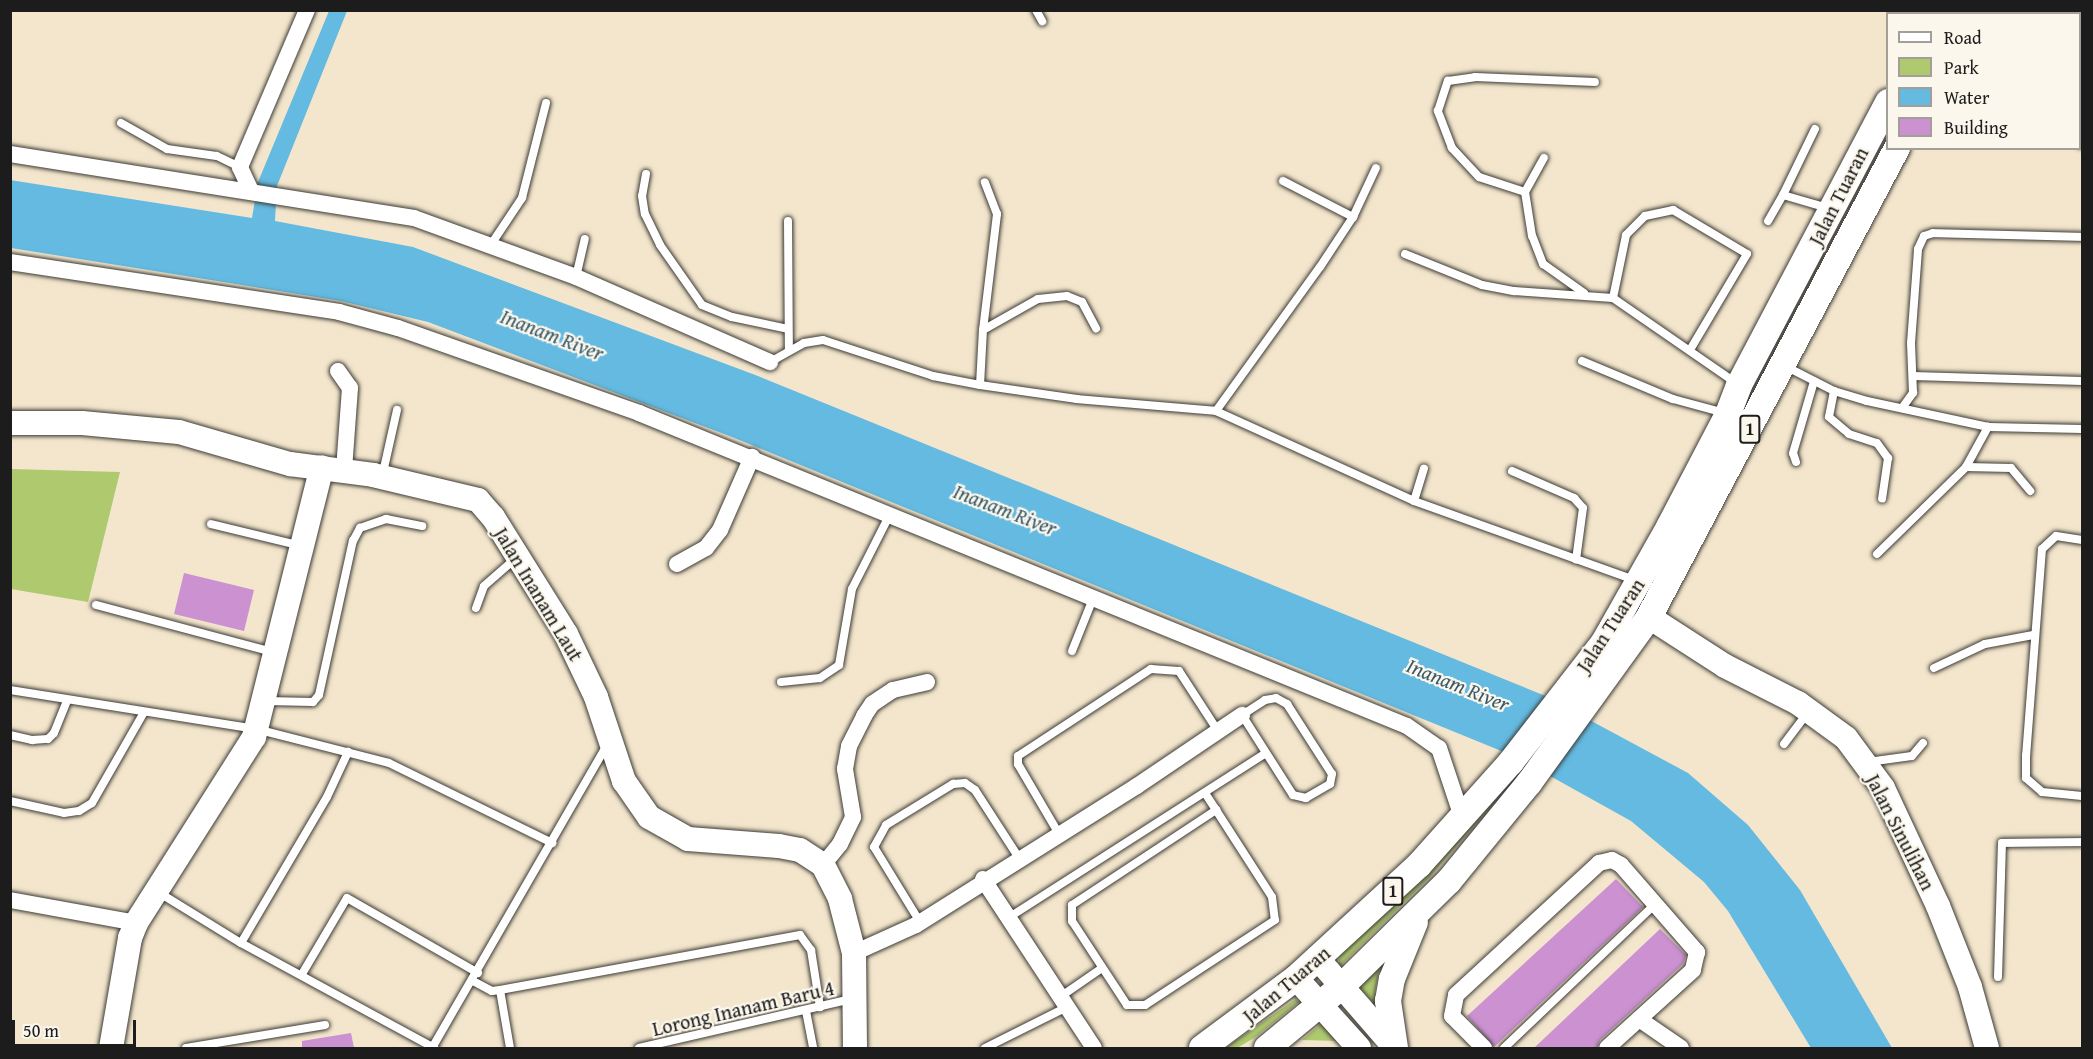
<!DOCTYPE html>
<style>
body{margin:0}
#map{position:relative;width:2093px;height:1059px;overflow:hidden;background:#f3e6cc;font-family:"Gentium Book Plus",serif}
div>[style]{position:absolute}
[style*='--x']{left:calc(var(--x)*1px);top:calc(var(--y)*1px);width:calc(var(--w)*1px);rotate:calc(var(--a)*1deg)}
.green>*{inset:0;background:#afc96f}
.water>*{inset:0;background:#64bae1}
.building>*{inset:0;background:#cb91d1}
.roads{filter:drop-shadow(0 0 2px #3c3a36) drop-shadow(0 0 2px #3c3a36)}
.lane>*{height:8px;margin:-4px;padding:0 4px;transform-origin:4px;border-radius:4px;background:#fff}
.street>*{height:16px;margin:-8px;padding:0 8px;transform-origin:8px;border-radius:8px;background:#fff}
.secondary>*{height:24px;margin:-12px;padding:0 12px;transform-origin:12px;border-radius:12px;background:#fff}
.primary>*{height:26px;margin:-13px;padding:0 13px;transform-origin:13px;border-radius:13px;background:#fff}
span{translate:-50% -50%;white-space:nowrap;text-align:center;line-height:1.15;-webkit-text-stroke:4.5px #fbf7ec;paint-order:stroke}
.shield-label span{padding:2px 4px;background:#fbf7ec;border:2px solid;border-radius:4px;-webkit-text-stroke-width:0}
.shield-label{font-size:18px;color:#1c1c1c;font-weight:700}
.street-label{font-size:20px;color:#1c1c1c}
.water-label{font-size:21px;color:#395b6b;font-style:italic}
.frame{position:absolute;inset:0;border:12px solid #1c1c1c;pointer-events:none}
.legend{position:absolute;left:1886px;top:12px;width:195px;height:138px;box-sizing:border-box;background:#fbf7ec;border:2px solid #a29f99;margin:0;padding:8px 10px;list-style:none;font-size:18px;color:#1c1c1c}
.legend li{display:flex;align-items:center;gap:12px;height:30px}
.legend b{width:30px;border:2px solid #a29f99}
.scale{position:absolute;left:12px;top:1020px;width:124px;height:27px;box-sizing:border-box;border:3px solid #1c1c1c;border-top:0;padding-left:8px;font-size:18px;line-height:21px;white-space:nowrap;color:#1c1c1c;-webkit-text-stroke:4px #fbf7ec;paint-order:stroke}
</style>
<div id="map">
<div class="green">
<div style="clip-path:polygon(11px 469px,120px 472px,88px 602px,11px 589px)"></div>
<div style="clip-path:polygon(1513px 778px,1430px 877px,1338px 968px,1340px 953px)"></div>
<div style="clip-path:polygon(1379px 969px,1375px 992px,1377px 1006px,1358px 987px)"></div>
<div style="clip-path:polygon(1296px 999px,1299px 1002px,1254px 1038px,1237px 1048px,1225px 1048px)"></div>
<div style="clip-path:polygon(1321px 1024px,1338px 1041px,1302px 1040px)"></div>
</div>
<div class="water">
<div style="clip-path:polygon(329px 11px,347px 11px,277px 186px,275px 221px,413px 247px,758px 376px,1543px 695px,1688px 773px,1748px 825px,1800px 890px,1892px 1048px,1811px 1048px,1728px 911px,1704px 882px,1631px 821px,1516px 757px,732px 437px,428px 322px,341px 301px,11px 248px,10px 180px,252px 218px,258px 182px)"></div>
</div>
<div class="building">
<div style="clip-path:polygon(184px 573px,254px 590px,244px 631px,174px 614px)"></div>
<div style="clip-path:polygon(1616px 879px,1643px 907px,1494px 1047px,1467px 1016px)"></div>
<div style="clip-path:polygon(1660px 929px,1686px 955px,1683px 964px,1600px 1040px,1597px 1048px,1534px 1048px)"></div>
<div style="clip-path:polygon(351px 1033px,354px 1048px,302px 1048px,302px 1041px)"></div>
</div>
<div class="roads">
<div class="lane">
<div style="--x:1036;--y:10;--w:13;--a:61"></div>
<div style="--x:121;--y:123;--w:53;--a:29.5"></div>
<div style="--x:167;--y:149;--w:50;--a:8"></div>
<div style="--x:217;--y:156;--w:25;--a:26"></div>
<div style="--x:1815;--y:129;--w:73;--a:115.9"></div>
<div style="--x:1783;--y:195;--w:47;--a:16.1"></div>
<div style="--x:2080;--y:143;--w:2;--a:27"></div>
<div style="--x:646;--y:174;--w:22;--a:100"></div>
<div style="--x:642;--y:196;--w:18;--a:81"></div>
<div style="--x:645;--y:214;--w:34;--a:64"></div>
<div style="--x:660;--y:245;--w:73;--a:55"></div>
<div style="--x:702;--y:305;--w:32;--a:22"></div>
<div style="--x:732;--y:317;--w:57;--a:12.1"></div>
<div style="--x:1283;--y:181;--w:79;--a:27.2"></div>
<div style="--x:1525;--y:192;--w:39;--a:-61"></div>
<div style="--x:788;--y:221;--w:129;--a:89.6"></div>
<div style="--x:1768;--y:221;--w:30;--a:-60"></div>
<div style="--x:490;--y:246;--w:58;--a:-56.3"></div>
<div style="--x:522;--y:198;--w:98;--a:-75.8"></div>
<div style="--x:1405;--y:254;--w:83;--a:21.9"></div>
<div style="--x:1482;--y:285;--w:33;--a:11"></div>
<div style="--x:1514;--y:291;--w:99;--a:4"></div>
<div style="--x:1613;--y:298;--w:150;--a:34.6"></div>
<div style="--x:576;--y:277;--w:39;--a:-77"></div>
<div style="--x:1584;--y:293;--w:50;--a:-144.7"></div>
<div style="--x:1543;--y:264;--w:30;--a:-111"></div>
<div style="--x:1532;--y:236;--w:45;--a:-99"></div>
<div style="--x:1525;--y:192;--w:48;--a:-161.9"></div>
<div style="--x:1479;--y:177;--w:40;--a:-133"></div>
<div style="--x:1452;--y:148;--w:40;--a:-111"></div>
<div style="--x:1438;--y:111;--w:32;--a:-72"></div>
<div style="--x:1448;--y:81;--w:27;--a:-8"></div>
<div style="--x:1475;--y:77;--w:120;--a:2.4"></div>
<div style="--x:1613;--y:298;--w:64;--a:-78.3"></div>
<div style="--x:1626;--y:235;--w:27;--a:-45"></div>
<div style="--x:1645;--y:216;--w:29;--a:-12"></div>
<div style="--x:1673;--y:210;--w:86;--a:30.7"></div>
<div style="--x:1747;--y:254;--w:112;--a:120.7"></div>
<div style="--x:983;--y:330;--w:117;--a:-83.1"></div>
<div style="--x:997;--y:214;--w:34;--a:-111"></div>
<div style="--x:1582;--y:361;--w:99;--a:22.7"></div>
<div style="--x:1673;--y:399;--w:54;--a:15.1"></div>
<div style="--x:770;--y:362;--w:39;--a:-29"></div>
<div style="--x:804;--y:343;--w:19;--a:-9"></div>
<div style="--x:823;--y:340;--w:116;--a:18.1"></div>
<div style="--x:933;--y:376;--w:48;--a:10.8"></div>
<div style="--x:980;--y:385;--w:98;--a:8.2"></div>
<div style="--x:1077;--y:399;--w:140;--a:4.9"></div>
<div style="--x:1216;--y:411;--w:217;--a:24.4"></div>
<div style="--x:1414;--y:501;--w:235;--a:19.7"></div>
<div style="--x:1785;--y:366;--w:55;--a:27"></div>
<div style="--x:1834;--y:391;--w:34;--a:17"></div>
<div style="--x:1867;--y:401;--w:124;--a:12.1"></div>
<div style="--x:1988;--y:427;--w:94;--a:1.2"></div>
<div style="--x:1913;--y:376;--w:169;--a:1.7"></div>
<div style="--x:980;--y:385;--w:55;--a:-86.9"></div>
<div style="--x:983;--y:330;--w:63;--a:-29.4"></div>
<div style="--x:1038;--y:299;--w:29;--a:-6"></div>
<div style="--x:1067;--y:296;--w:16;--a:22"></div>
<div style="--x:1082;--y:302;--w:30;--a:62"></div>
<div style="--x:1834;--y:391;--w:26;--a:101"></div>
<div style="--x:1829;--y:417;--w:26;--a:40"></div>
<div style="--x:1849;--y:434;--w:29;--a:18"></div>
<div style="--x:1877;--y:443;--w:19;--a:54"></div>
<div style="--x:1888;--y:458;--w:41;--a:98.3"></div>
<div style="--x:1902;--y:408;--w:19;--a:-54"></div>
<div style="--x:1913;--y:393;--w:50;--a:-92.3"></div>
<div style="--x:1911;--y:343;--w:94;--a:-85.7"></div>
<div style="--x:1918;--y:249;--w:14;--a:-65"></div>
<div style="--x:1924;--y:236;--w:9;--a:-18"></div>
<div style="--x:1933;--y:233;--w:149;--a:1.5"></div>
<div style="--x:1216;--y:411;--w:178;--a:-54.2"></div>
<div style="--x:1320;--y:267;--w:60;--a:-56.6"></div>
<div style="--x:1353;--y:217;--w:54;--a:-64.9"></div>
<div style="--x:1796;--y:462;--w:9;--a:-108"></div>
<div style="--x:1793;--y:453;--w:75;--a:-73.7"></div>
<div style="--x:1966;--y:467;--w:45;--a:1.3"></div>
<div style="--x:2011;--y:468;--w:30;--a:50"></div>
<div style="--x:1512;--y:471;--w:68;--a:23.5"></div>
<div style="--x:1574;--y:498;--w:13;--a:48"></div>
<div style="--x:1583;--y:508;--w:52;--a:97.7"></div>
<div style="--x:382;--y:477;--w:69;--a:-77.4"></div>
<div style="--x:1414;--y:501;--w:34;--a:-73"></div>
<div style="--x:211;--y:524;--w:93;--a:13.7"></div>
<div style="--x:2082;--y:540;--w:26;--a:-171"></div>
<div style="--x:2056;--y:536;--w:19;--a:137"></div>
<div style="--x:2042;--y:549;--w:207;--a:94.4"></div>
<div style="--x:2026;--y:755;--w:23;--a:90"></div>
<div style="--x:2026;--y:778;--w:21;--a:41"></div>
<div style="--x:2042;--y:792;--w:40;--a:5.7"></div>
<div style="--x:1877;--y:554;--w:124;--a:-44.3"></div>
<div style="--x:1966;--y:467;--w:46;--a:-61.2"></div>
<div style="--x:96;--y:605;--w:183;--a:14.9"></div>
<div style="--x:476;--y:608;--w:23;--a:-70"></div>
<div style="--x:484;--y:586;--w:41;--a:-41.1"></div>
<div style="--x:1072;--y:651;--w:54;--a:-68.2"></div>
<div style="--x:1934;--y:668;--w:56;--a:-25.2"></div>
<div style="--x:1985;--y:644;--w:49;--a:-10.6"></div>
<div style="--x:781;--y:682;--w:39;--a:-6"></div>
<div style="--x:820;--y:678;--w:23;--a:-34"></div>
<div style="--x:839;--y:665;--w:77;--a:-80.3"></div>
<div style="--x:852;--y:589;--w:84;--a:-63.1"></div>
<div style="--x:10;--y:690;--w:249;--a:9"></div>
<div style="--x:256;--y:729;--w:137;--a:14.3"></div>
<div style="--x:389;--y:763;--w:182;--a:26.1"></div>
<div style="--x:1276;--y:698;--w:13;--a:29"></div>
<div style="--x:1287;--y:704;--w:83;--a:57.3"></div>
<div style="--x:1332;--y:774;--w:10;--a:101"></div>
<div style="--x:1330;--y:784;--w:28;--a:150"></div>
<div style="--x:1306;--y:798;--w:13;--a:-167"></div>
<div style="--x:1293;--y:795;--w:95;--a:-122.5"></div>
<div style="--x:1242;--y:715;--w:27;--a:-33"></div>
<div style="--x:1265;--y:700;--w:11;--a:-10"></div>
<div style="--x:266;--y:701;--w:47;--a:1.2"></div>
<div style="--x:313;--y:702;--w:9;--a:-49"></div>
<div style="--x:319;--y:695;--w:158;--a:-77.6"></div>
<div style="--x:353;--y:541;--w:15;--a:-62"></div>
<div style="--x:360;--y:528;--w:28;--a:-19"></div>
<div style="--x:386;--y:519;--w:37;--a:11"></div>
<div style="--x:10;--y:735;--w:23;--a:13"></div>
<div style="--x:32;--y:740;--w:16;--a:-4"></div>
<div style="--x:48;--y:739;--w:8;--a:-45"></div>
<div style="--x:54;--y:733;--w:35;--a:-68"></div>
<div style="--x:1784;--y:744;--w:39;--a:-53"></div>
<div style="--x:1868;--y:762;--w:44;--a:-7.8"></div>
<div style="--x:1912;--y:756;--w:17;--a:-50"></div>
<div style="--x:1205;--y:793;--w:20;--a:57"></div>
<div style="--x:1216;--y:810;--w:103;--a:57.2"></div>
<div style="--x:1272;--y:897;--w:23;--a:83"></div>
<div style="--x:1275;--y:920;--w:155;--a:146.8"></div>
<div style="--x:1145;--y:1005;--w:18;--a:180"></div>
<div style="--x:1127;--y:1005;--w:100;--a:-123.2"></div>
<div style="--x:1072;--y:921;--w:16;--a:-90"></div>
<div style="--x:1072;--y:905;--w:173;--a:-33.4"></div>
<div style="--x:10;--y:801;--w:55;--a:12.5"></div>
<div style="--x:64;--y:813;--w:15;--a:-8"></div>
<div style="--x:79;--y:811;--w:15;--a:-32"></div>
<div style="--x:92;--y:803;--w:103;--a:-60.2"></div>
<div style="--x:1059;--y:834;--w:81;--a:-120.4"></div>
<div style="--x:1018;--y:764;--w:8;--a:-90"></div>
<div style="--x:1018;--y:756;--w:159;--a:-33.2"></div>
<div style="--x:1151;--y:669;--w:28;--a:4"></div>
<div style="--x:1179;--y:671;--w:72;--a:57"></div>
<div style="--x:158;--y:892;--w:97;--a:31.6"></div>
<div style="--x:241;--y:943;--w:220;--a:28.5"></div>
<div style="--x:1008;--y:918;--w:306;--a:-32.6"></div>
<div style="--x:920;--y:922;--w:88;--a:-121.5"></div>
<div style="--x:874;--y:847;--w:25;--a:-61"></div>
<div style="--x:886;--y:825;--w:79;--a:-31.5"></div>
<div style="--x:953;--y:784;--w:12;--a:-5"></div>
<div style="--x:965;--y:783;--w:12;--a:35"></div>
<div style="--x:975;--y:790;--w:81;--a:57.1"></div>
<div style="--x:241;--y:943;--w:169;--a:-59.5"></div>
<div style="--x:327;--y:797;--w:50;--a:-65"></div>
<div style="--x:302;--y:974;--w:88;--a:-59.4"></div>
<div style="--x:347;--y:898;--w:151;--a:29.8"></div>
<div style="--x:1998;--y:977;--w:134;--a:-88.3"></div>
<div style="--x:2002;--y:843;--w:80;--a:-0.7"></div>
<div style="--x:473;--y:981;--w:21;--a:28"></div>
<div style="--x:492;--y:991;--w:8;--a:-7"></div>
<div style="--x:500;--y:990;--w:305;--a:-10.4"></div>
<div style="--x:800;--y:935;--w:19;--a:54"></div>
<div style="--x:811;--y:950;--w:58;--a:81"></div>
<div style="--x:500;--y:990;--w:59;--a:80.2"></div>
<div style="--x:1060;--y:997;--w:51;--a:-34.6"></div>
<div style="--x:806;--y:1011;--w:38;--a:79"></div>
<div style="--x:186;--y:1048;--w:141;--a:-9.4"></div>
<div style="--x:432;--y:1048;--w:350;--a:-60"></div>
<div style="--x:639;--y:1048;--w:219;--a:-13"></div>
<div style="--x:985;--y:1048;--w:92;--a:-26.6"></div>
<div style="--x:1504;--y:1048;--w:209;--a:-43.6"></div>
</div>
<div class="street">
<div style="--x:10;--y:154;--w:409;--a:9"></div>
<div style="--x:414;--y:218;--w:172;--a:20"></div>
<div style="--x:576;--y:277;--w:212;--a:23.7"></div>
<div style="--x:251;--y:191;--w:26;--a:-115"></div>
<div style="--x:240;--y:167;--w:171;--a:-66.9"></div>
<div style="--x:10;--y:262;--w:333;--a:8.6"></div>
<div style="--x:339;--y:312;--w:61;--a:15.2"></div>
<div style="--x:398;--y:328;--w:256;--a:19.4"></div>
<div style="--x:639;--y:413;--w:829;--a:22.17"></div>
<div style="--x:1407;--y:726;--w:39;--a:35"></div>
<div style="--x:1439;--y:748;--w:73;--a:71.6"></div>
<div style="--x:338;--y:371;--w:21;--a:55"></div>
<div style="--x:350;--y:388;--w:81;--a:94.2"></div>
<div style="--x:677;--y:564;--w:33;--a:-29"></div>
<div style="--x:706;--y:548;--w:23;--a:-52"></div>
<div style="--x:720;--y:530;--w:80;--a:-66.3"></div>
<div style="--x:823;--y:865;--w:27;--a:-51"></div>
<div style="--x:840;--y:844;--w:30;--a:-64"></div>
<div style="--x:853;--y:817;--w:49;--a:-99.5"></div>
<div style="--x:845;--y:769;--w:23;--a:-80"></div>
<div style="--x:849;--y:746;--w:34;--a:-63"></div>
<div style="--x:864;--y:716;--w:14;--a:-56"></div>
<div style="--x:872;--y:704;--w:25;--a:-34"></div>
<div style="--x:893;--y:690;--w:35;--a:-13"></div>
<div style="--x:983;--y:879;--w:202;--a:56.7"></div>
<div style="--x:10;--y:900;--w:128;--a:10.3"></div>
<div style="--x:854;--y:953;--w:68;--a:-24.3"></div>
<div style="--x:916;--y:925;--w:261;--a:-32.2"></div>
<div style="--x:1137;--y:786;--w:127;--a:-34.1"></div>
<div style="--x:1639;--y:1019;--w:51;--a:34.6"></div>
<div style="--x:1484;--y:1048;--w:45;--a:-135"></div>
<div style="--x:1452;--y:1016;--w:21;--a:-79"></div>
<div style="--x:1456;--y:995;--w:195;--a:-42.7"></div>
<div style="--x:1599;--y:863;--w:13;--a:-13"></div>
<div style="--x:1612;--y:860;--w:10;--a:29"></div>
<div style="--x:1621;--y:865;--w:116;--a:48.9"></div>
<div style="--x:1697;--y:952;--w:18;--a:103"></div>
<div style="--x:1693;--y:970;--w:116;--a:137.8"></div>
</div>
<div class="secondary">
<div style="--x:10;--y:423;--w:72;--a:0"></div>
<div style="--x:82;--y:423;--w:97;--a:5.3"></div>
<div style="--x:179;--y:432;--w:116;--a:16.1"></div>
<div style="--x:290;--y:464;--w:84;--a:7.5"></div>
<div style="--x:373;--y:475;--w:108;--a:13.4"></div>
<div style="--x:478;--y:500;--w:23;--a:49"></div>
<div style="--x:493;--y:517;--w:138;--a:58"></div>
<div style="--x:566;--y:634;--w:70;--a:64.5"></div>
<div style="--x:596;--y:697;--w:89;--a:71.6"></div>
<div style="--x:624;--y:781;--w:44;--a:55.2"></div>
<div style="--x:649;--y:817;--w:45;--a:29.4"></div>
<div style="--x:688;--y:839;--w:91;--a:4.4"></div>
<div style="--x:779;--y:846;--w:21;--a:11"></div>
<div style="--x:800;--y:850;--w:27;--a:33"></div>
<div style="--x:823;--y:865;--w:38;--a:63"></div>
<div style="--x:840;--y:899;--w:56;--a:75.5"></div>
<div style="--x:854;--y:953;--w:95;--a:89.4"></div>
<div style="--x:1649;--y:617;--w:90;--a:32.8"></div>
<div style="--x:1725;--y:666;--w:82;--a:26.9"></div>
<div style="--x:1798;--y:703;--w:59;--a:36.1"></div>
<div style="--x:1846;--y:738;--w:62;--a:53.5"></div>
<div style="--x:1883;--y:788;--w:130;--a:65"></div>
<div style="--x:1938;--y:906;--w:87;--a:68.4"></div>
<div style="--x:1970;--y:987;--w:63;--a:74.4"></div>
<div style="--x:1318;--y:959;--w:118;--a:49.1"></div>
<div style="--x:1296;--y:978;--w:94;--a:48"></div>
<div style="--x:111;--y:1048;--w:112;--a:-80.2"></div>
<div style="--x:130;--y:938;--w:16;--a:-68"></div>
<div style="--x:136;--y:923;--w:220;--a:-57.6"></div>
<div style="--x:254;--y:737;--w:278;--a:-75.9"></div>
</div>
<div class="primary">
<div style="--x:1933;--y:14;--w:4;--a:-63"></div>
<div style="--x:1968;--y:14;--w:4;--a:-63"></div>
<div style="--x:1202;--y:1048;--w:117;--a:-36.7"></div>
<div style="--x:1296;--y:978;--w:167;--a:-42.6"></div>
<div style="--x:1419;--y:865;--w:138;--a:-48.2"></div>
<div style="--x:1511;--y:762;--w:152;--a:-52.2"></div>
<div style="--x:1604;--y:642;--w:132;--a:-60.5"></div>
<div style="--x:1669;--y:527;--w:127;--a:-62.4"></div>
<div style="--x:1728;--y:414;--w:31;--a:-69"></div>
<div style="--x:1739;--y:385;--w:320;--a:-62.2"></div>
<div style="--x:1267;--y:1048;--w:97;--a:-39.6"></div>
<div style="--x:1342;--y:986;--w:150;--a:-44.5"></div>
<div style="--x:1449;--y:881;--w:127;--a:-50.8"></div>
<div style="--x:1529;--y:783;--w:205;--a:-54.1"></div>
<div style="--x:1649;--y:617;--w:531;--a:-62.13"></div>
<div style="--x:1395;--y:1048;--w:48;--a:-98.5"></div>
<div style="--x:1388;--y:1001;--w:22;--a:-80"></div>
<div style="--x:1392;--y:979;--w:61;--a:-68"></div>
</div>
</div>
<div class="shield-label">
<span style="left:1750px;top:429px">1</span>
<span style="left:1393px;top:891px">1</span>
</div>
<div class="street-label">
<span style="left:1838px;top:196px;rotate:-63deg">Jalan Tuaran</span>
<span style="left:539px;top:594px;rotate:59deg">Jalan Inanam Laut</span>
<span style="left:1610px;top:625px;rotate:-57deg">Jalan Tuaran</span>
<span style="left:1901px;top:832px;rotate:63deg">Jalan Sinulihan</span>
<span style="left:1286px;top:984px;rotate:-40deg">Jalan Tuaran</span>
<span style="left:743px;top:1008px;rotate:-13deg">Lorong Inanam Baru 4</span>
</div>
<div class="water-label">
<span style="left:552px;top:335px;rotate:21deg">Inanam River</span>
<span style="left:1005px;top:510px;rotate:21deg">Inanam River</span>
<span style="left:1458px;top:685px;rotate:22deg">Inanam River</span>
</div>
<div class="frame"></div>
<ul class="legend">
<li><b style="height:8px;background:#fff"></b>Road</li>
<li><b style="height:16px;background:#afc96f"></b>Park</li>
<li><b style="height:16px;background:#64bae1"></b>Water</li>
<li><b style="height:16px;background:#cb91d1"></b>Building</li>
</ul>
<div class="scale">50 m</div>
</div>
